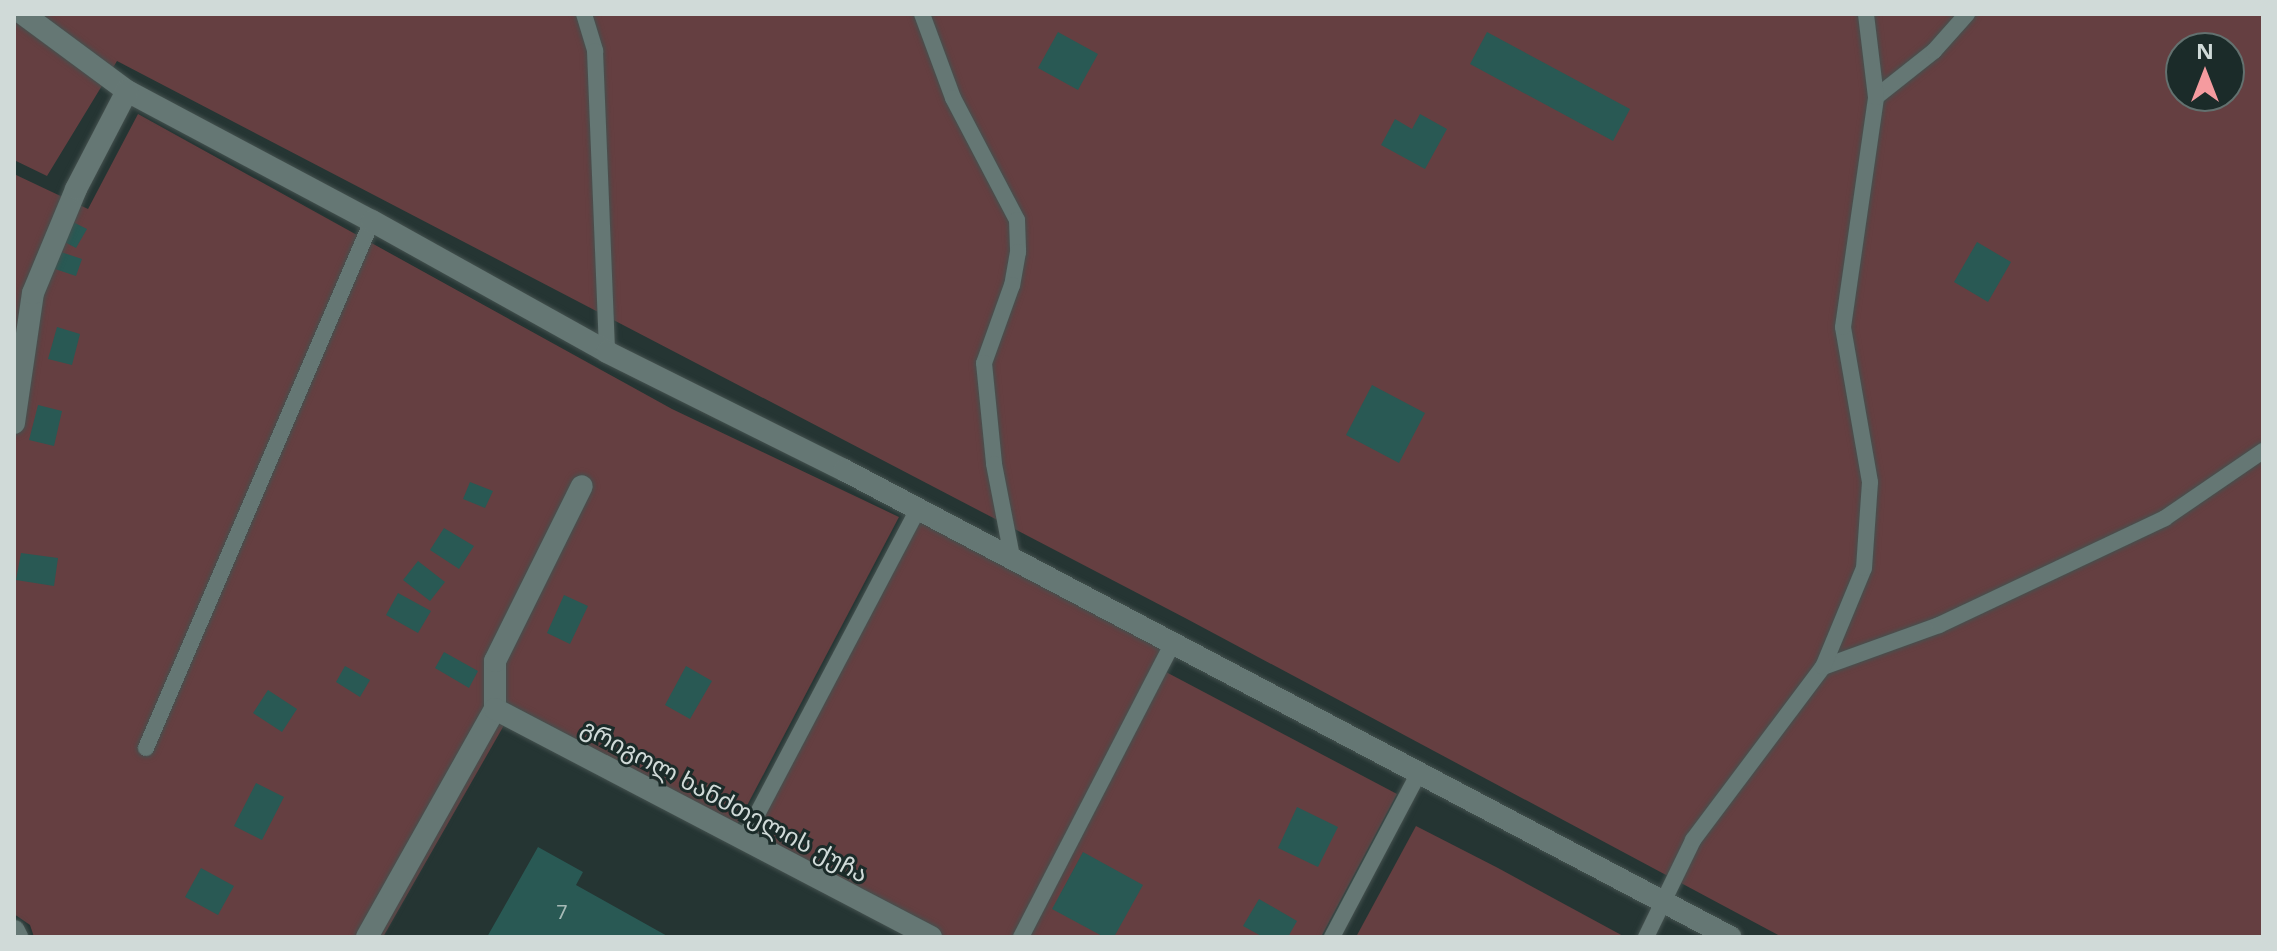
<!DOCTYPE html>
<meta charset="utf-8">
<style>
body{margin:0}
#map{position:relative;width:2277px;height:951px;overflow:hidden;background:#253533;font-family:"Noto Sans","Noto Sans Georgian",sans-serif}
div>[style]{position:absolute}
[style*='--x']{left:calc(var(--x)*1px);top:calc(var(--y)*1px);width:calc(var(--w)*1px);rotate:calc(var(--a)*1deg)}
.green>*{inset:0;background:#653f41}
.building>*{inset:0;background:#295954}
.roads{filter:drop-shadow(0 0 2px #44514f) drop-shadow(0 0 2px #44514f)}
.service>*{height:16px;margin:-8px;padding:0 8px;transform-origin:8px;border-radius:8px;background:#657774}
.minor>*{height:22px;margin:-11px;padding:0 11px;transform-origin:11px;border-radius:11px;background:#657774}
.tertiary>*{height:22px;margin:-11px;padding:0 11px;transform-origin:11px;border-radius:11px;background:#657774}
span{translate:-50% -50%;white-space:nowrap;text-align:center;line-height:1.15;-webkit-text-stroke:6px #1b2b29;paint-order:stroke}
.number-label{font-size:20px;color:#a6bab7}
.number-label span{-webkit-text-stroke-width:0}
.street-label{font-size:24px;color:#d0dad8}
.frame{position:absolute;inset:0;border:16px solid #d0dad8;pointer-events:none}
.north{position:absolute;left:2165px;top:32px;width:80px;height:80px;box-sizing:border-box;background:#1b2b29;border:2px solid #63716f;border-radius:50%;rotate:0deg;font-size:22px;font-weight:700;line-height:32px;text-align:center;color:#d0dad8}
.north::after{content:'';display:block;margin:auto;width:28px;height:36px;background:#f59b9f;clip-path:polygon(50% 0,100% 100%,50% 72%,0 100%)}
</style>
<div id="map">
<div class="green">
<div style="clip-path:polygon(evenodd,14px 14px,2263px 14px,2263px 937px,1782px 937px,1187px 619px,117px 61px,47px 176px,14px 160px,14px 14px,2181px 48px,2229px 48px,2229px 96px,2181px 96px,2181px 48px)"></div>
<div style="clip-path:polygon(138px 114px,672px 409px,899px 517px,731px 836px,507px 720px,383px 937px,34px 937px,30px 925px,14px 914px,14px 174px,88px 209px)"></div>
<div style="clip-path:polygon(919px 520px,1164px 649px,1015px 937px,944px 937px,752px 838px)"></div>
<div style="clip-path:polygon(1166px 672px,1397px 794px,1321px 937px,1030px 937px)"></div>
<div style="clip-path:polygon(1416px 826px,1498px 868px,1625px 937px,1356px 937px)"></div>
</div>
<div class="building">
<div style="clip-path:polygon(1058px 32px,1098px 54px,1078px 90px,1038px 68px)"></div>
<div style="clip-path:polygon(1487px 32px,1630px 109px,1613px 141px,1470px 64px)"></div>
<div style="clip-path:polygon(1420px 114px,1447px 129px,1425px 169px,1381px 145px,1395px 119px,1412px 129px)"></div>
<div style="clip-path:polygon(71px 221px,87px 229px,76px 248px,61px 240px)"></div>
<div style="clip-path:polygon(1977px 242px,2011px 262px,1988px 302px,1954px 282px)"></div>
<div style="clip-path:polygon(58px 251px,82px 259px,76px 276px,52px 268px)"></div>
<div style="clip-path:polygon(57px 327px,80px 334px,72px 365px,48px 359px)"></div>
<div style="clip-path:polygon(1372px 385px,1425px 413px,1399px 463px,1346px 435px)"></div>
<div style="clip-path:polygon(38px 405px,62px 411px,54px 446px,29px 440px)"></div>
<div style="clip-path:polygon(470px 482px,493px 491px,485px 508px,463px 499px)"></div>
<div style="clip-path:polygon(444px 528px,474px 546px,459px 569px,430px 550px)"></div>
<div style="clip-path:polygon(21px 553px,58px 558px,54px 586px,16px 580px)"></div>
<div style="clip-path:polygon(418px 561px,445px 582px,430px 601px,403px 580px)"></div>
<div style="clip-path:polygon(398px 593px,431px 611px,418px 633px,386px 615px)"></div>
<div style="clip-path:polygon(564px 595px,588px 606px,570px 644px,547px 633px)"></div>
<div style="clip-path:polygon(444px 652px,478px 671px,469px 688px,435px 668px)"></div>
<div style="clip-path:polygon(345px 666px,370px 680px,360px 697px,336px 682px)"></div>
<div style="clip-path:polygon(686px 666px,712px 681px,690px 719px,665px 705px)"></div>
<div style="clip-path:polygon(268px 690px,297px 709px,282px 732px,253px 713px)"></div>
<div style="clip-path:polygon(256px 783px,284px 797px,262px 840px,234px 826px)"></div>
<div style="clip-path:polygon(1297px 807px,1338px 827px,1318px 867px,1278px 848px)"></div>
<div style="clip-path:polygon(538px 847px,583px 872px,576px 885px,669px 937px,487px 937px)"></div>
<div style="clip-path:polygon(1083px 852px,1143px 885px,1114px 937px,1104px 937px,1052px 909px)"></div>
<div style="clip-path:polygon(201px 868px,234px 886px,218px 915px,185px 897px)"></div>
<div style="clip-path:polygon(1259px 899px,1297px 921px,1288px 937px,1263px 937px,1243px 926px)"></div>
</div>
<div class="roads">
<div class="service">
<div style="--x:584;--y:14;--w:39;--a:73"></div>
<div style="--x:595;--y:51;--w:301;--a:87.7"></div>
<div style="--x:922;--y:14;--w:90;--a:69.7"></div>
<div style="--x:953;--y:98;--w:138;--a:62.3"></div>
<div style="--x:1017;--y:220;--w:32;--a:88"></div>
<div style="--x:1018;--y:252;--w:34;--a:100"></div>
<div style="--x:1012;--y:285;--w:83;--a:109.7"></div>
<div style="--x:984;--y:363;--w:101;--a:84.3"></div>
<div style="--x:994;--y:464;--w:95;--a:79"></div>
<div style="--x:1876;--y:97;--w:74;--a:-38.4"></div>
<div style="--x:1934;--y:51;--w:50;--a:-48.3"></div>
<div style="--x:1823;--y:667;--w:123;--a:-19.9"></div>
<div style="--x:1939;--y:625;--w:250;--a:-25.3"></div>
<div style="--x:2165;--y:518;--w:119;--a:-34.4"></div>
<div style="--x:146;--y:748;--w:573;--a:-66.79"></div>
<div style="--x:744;--y:839;--w:373;--a:-62.2"></div>
<div style="--x:1021;--y:937;--w:331;--a:-62.7"></div>
<div style="--x:1332;--y:937;--w:186;--a:-62.1"></div>
<div style="--x:1646;--y:937;--w:108;--a:-64.1"></div>
<div style="--x:1693;--y:840;--w:216;--a:-53.1"></div>
<div style="--x:1823;--y:667;--w:107;--a:-67.5"></div>
<div style="--x:1864;--y:568;--w:86;--a:-86"></div>
<div style="--x:1870;--y:482;--w:157;--a:-99.9"></div>
<div style="--x:1843;--y:327;--w:232;--a:-81.8"></div>
<div style="--x:1876;--y:97;--w:84;--a:-96.9"></div>
</div>
<div class="minor">
<div style="--x:23;--y:14;--w:129;--a:36.5"></div>
<div style="--x:127;--y:91;--w:277;--a:28"></div>
<div style="--x:372;--y:221;--w:269;--a:29.1"></div>
<div style="--x:607;--y:352;--w:265;--a:26.5"></div>
<div style="--x:844;--y:470;--w:1002;--a:27.79"></div>
<div style="--x:14;--y:423;--w:131;--a:-81.7"></div>
<div style="--x:33;--y:293;--w:113;--a:-67.5"></div>
<div style="--x:76;--y:189;--w:110;--a:-62.5"></div>
<div style="--x:495;--y:709;--w:48;--a:-90"></div>
<div style="--x:495;--y:661;--w:195;--a:-63.6"></div>
<div style="--x:14;--y:931;--w:7;--a:63"></div>
</div>
<div class="tertiary">
<div style="--x:367;--y:937;--w:261;--a:-60.7"></div>
<div style="--x:495;--y:709;--w:492;--a:27.6"></div>
</div>
</div>
<div class="number-label">
<span style="left:562px;top:911px">7</span>
</div>
<div class="street-label">
<span style="left:725px;top:800px;rotate:28deg">გრიგოლ ხანძთელის ქუჩა</span>
</div>
<div class="frame"></div>
<div class="north">N</div>
</div>
